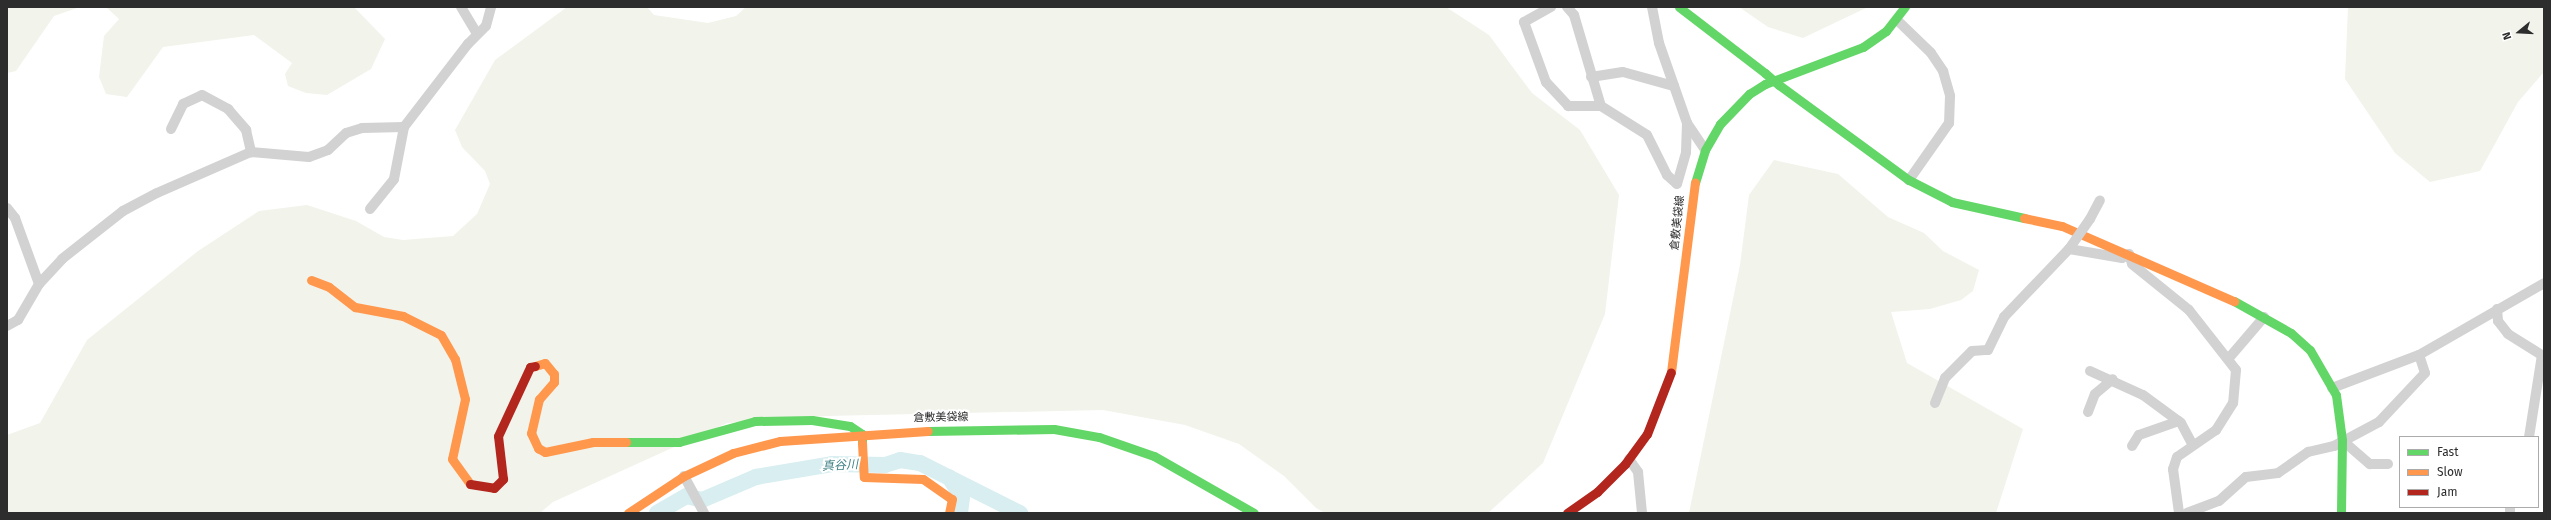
<!DOCTYPE html>
<meta charset="utf-8">
<style>
body{margin:0}
#map{position:relative;width:2551px;height:520px;overflow:hidden;background:#fff;font-family:"Fira Sans","Noto Sans JP",sans-serif}
div>[style]{position:absolute}
[style*='--x']{left:calc(var(--x)*1px);top:calc(var(--y)*1px);width:calc(var(--w)*1px);rotate:calc(var(--a)*1deg)}
.green>*{inset:0;background:#f2f3eb}
.river>*{height:16px;margin:-8px;padding:0 8px;transform-origin:8px;border-radius:8px;background:#d8eef0}
.street>*{height:10px;margin:-5px;padding:0 5px;transform-origin:5px;border-radius:5px;background:#d2d2d2}
.fast>*{height:9px;margin:-4.5px;padding:0 4.5px;transform-origin:4.5px;border-radius:4.5px;background:#63d668}
.slow>*{height:9px;margin:-4.5px;padding:0 4.5px;transform-origin:4.5px;border-radius:4.5px;background:#ff974d}
.jam>*{height:9px;margin:-4.5px;padding:0 4.5px;transform-origin:4.5px;border-radius:4.5px;background:#b3261e}
.street-bridge>*{height:10px;margin:-5px;padding:0 5px;transform-origin:5px;border-radius:5px;background:#d2d2d2}
.fast-bridge>*{height:9px;margin:-4.5px;padding:0 4.5px;transform-origin:4.5px;border-radius:4.5px;background:#63d668}
span{translate:-50% -50%;white-space:nowrap;text-align:center;line-height:1.15;-webkit-text-stroke:4px #fff;paint-order:stroke}
.street-label{font-size:11px;color:#2d2d2d}
.water-label{font-size:12px;color:#3d8084;font-style:italic}
.frame{position:absolute;inset:0;border:8px solid #2d2d2d;pointer-events:none}
.legend{position:absolute;left:2399px;top:436px;width:140px;height:72px;box-sizing:border-box;background:#fff;border:1px solid #ababab;margin:0;padding:5px 7px;list-style:none;font-size:12px;color:#2d2d2d}
.legend li{display:flex;align-items:center;gap:8px;height:20px}
.legend b{width:20px;border:1px solid #ababab}
.north{position:absolute;left:2499px;top:12px;width:40px;height:40px;-webkit-text-stroke:3px #fff;paint-order:stroke;rotate:252deg;font-size:11px;font-weight:700;line-height:16px;text-align:center;color:#2d2d2d}
.north::after{content:'';display:block;margin:auto;width:14px;height:18px;background:#2d2d2d;clip-path:polygon(50% 0,100% 100%,50% 72%,0 100%)}
</style>
<div id="map">
<div class="green">
<div style="clip-path:polygon(7px 7px,80px 7px,54px 16px,16px 71px,7px 73px)"></div>
<div style="clip-path:polygon(106px 7px,354px 7px,385px 39px,371px 69px,327px 95px,306px 93px,288px 86px,285px 74px,292px 63px,254px 35px,163px 47px,127px 97px,106px 94px,99px 77px,104px 36px,119px 19px)"></div>
<div style="clip-path:polygon(567px 7px,647px 7px,654px 15px,708px 23px,736px 16px,746px 7px,1446px 7px,1489px 35px,1532px 93px,1580px 130px,1619px 195px,1605px 314px,1543px 463px,1488px 513px,1325px 513px,1316px 508px,1284px 476px,1239px 444px,1185px 425px,1103px 410px,827px 416px,727px 423px,553px 502px,540px 513px,7px 513px,7px 435px,40px 423px,87px 340px,198px 251px,259px 211px,307px 205px,356px 221px,384px 237px,403px 240px,453px 236px,477px 214px,490px 184px,485px 171px,462px 147px,455px 130px,495px 60px)"></div>
<div style="clip-path:polygon(1739px 7px,1868px 7px,1803px 38px,1768px 27px)"></div>
<div style="clip-path:polygon(2348px 7px,2544px 7px,2544px 72px,2518px 102px,2480px 171px,2430px 182px,2395px 153px,2345px 79px)"></div>
<div style="clip-path:polygon(1774px 160px,1838px 174px,1888px 217px,1924px 233px,1943px 251px,1979px 270px,1973px 291px,1961px 300px,1930px 309px,1891px 312px,1907px 363px,2023px 429px,1996px 513px,1689px 513px,1740px 265px,1749px 195px)"></div>
</div>
<div class="river">
<div style="--x:949;--y:477;--w:24;--a:57"></div>
<div style="--x:962;--y:497;--w:16;--a:97"></div>
<div style="--x:657;--y:513;--w:34;--a:-30"></div>
<div style="--x:687;--y:496;--w:16;--a:15"></div>
<div style="--x:702;--y:500;--w:59;--a:-23.1"></div>
<div style="--x:756;--y:477;--w:77;--a:-9.7"></div>
<div style="--x:832;--y:464;--w:53;--a:1.1"></div>
<div style="--x:885;--y:465;--w:16;--a:-18"></div>
<div style="--x:900;--y:460;--w:20;--a:9"></div>
<div style="--x:920;--y:463;--w:112;--a:26.6"></div>
</div>
<div class="street">
<div style="--x:461;--y:7;--w:31;--a:59"></div>
<div style="--x:1551;--y:7;--w:31;--a:151"></div>
<div style="--x:1524;--y:22;--w:64;--a:69.9"></div>
<div style="--x:1546;--y:82;--w:33;--a:47"></div>
<div style="--x:1568;--y:106;--w:33;--a:0"></div>
<div style="--x:1567;--y:7;--w:11;--a:49"></div>
<div style="--x:1574;--y:15;--w:95;--a:73.5"></div>
<div style="--x:1601;--y:106;--w:54;--a:32.2"></div>
<div style="--x:1647;--y:135;--w:45;--a:63.4"></div>
<div style="--x:1667;--y:175;--w:13;--a:42"></div>
<div style="--x:1677;--y:184;--w:33;--a:-74"></div>
<div style="--x:1686;--y:152;--w:29;--a:-88"></div>
<div style="--x:1652;--y:7;--w:37;--a:79"></div>
<div style="--x:1659;--y:43;--w:85;--a:70.7"></div>
<div style="--x:1687;--y:123;--w:32;--a:56"></div>
<div style="--x:1897;--y:20;--w:47;--a:44.1"></div>
<div style="--x:1931;--y:53;--w:22;--a:56"></div>
<div style="--x:1943;--y:71;--w:26;--a:74"></div>
<div style="--x:1950;--y:96;--w:27;--a:92"></div>
<div style="--x:1949;--y:123;--w:70;--a:125.1"></div>
<div style="--x:1591;--y:77;--w:32;--a:-9"></div>
<div style="--x:1623;--y:72;--w:53;--a:15.4"></div>
<div style="--x:171;--y:129;--w:28;--a:-64"></div>
<div style="--x:183;--y:104;--w:21;--a:-25"></div>
<div style="--x:202;--y:95;--w:30;--a:28"></div>
<div style="--x:228;--y:109;--w:28;--a:49"></div>
<div style="--x:246;--y:130;--w:23;--a:77"></div>
<div style="--x:7;--y:208;--w:13;--a:51"></div>
<div style="--x:15;--y:218;--w:70;--a:70"></div>
<div style="--x:370;--y:209;--w:38;--a:-51"></div>
<div style="--x:394;--y:179;--w:53;--a:-79.1"></div>
<div style="--x:404;--y:127;--w:105;--a:-52.4"></div>
<div style="--x:468;--y:44;--w:25;--a:-45"></div>
<div style="--x:486;--y:26;--w:20;--a:-75"></div>
<div style="--x:2090;--y:219;--w:21;--a:-62"></div>
<div style="--x:2497;--y:309;--w:12;--a:85"></div>
<div style="--x:2498;--y:321;--w:16;--a:52"></div>
<div style="--x:2508;--y:334;--w:40;--a:32"></div>
<div style="--x:2542;--y:355;--w:83;--a:99"></div>
<div style="--x:7;--y:326;--w:13;--a:-29"></div>
<div style="--x:18;--y:320;--w:42;--a:-59.7"></div>
<div style="--x:39;--y:284;--w:34;--a:-47"></div>
<div style="--x:62;--y:259;--w:78;--a:-38.2"></div>
<div style="--x:123;--y:211;--w:38;--a:-28"></div>
<div style="--x:157;--y:193;--w:103;--a:-23.6"></div>
<div style="--x:251;--y:152;--w:58;--a:4.9"></div>
<div style="--x:309;--y:157;--w:20;--a:-20"></div>
<div style="--x:328;--y:150;--w:25;--a:-43"></div>
<div style="--x:346;--y:133;--w:17;--a:-17"></div>
<div style="--x:362;--y:128;--w:42;--a:-1.4"></div>
<div style="--x:2229;--y:358;--w:54;--a:-49.5"></div>
<div style="--x:2090;--y:371;--w:58;--a:24.4"></div>
<div style="--x:2143;--y:395;--w:47;--a:36.4"></div>
<div style="--x:2181;--y:423;--w:24;--a:62"></div>
<div style="--x:2332;--y:388;--w:93;--a:-20.8"></div>
<div style="--x:2419;--y:355;--w:144;--a:-29.9"></div>
<div style="--x:1935;--y:403;--w:27;--a:-68"></div>
<div style="--x:1945;--y:378;--w:38;--a:-45"></div>
<div style="--x:1972;--y:351;--w:16;--a:-4"></div>
<div style="--x:1988;--y:350;--w:37;--a:-64"></div>
<div style="--x:2004;--y:317;--w:94;--a:-46.3"></div>
<div style="--x:2069;--y:249;--w:54;--a:9.6"></div>
<div style="--x:2122;--y:258;--w:8;--a:-30"></div>
<div style="--x:2129;--y:254;--w:10;--a:73"></div>
<div style="--x:2132;--y:264;--w:73;--a:38.9"></div>
<div style="--x:2189;--y:310;--w:76;--a:51.9"></div>
<div style="--x:2236;--y:370;--w:33;--a:95"></div>
<div style="--x:2233;--y:403;--w:32;--a:122"></div>
<div style="--x:2216;--y:430;--w:47;--a:145.3"></div>
<div style="--x:2177;--y:457;--w:13;--a:108"></div>
<div style="--x:2173;--y:469;--w:44;--a:82.2"></div>
<div style="--x:2088;--y:412;--w:19;--a:-69"></div>
<div style="--x:2095;--y:394;--w:23;--a:-40"></div>
<div style="--x:2342;--y:440;--w:37;--a:41"></div>
<div style="--x:2370;--y:464;--w:18;--a:0"></div>
<div style="--x:2132;--y:446;--w:13;--a:-58"></div>
<div style="--x:2139;--y:435;--w:42;--a:-19.3"></div>
<div style="--x:1629;--y:459;--w:16;--a:55"></div>
<div style="--x:1638;--y:472;--w:41;--a:84.4"></div>
<div style="--x:684;--y:476;--w:42;--a:61.6"></div>
<div style="--x:2187;--y:513;--w:34;--a:-21"></div>
<div style="--x:2219;--y:501;--w:36;--a:-42"></div>
<div style="--x:2246;--y:477;--w:32;--a:-7"></div>
<div style="--x:2278;--y:473;--w:37;--a:-35"></div>
<div style="--x:2308;--y:452;--w:27;--a:-13"></div>
<div style="--x:2334;--y:446;--w:51;--a:-28.1"></div>
<div style="--x:2379;--y:422;--w:67;--a:-46.8"></div>
<div style="--x:2425;--y:373;--w:19;--a:-108"></div>
<div style="--x:2510;--y:513;--w:6;--a:-90"></div>
</div>
<div class="fast">
<div style="--x:1679;--y:7;--w:108;--a:37.5"></div>
<div style="--x:1779;--y:85;--w:161;--a:36.2"></div>
<div style="--x:1909;--y:180;--w:48;--a:27.1"></div>
<div style="--x:1952;--y:202;--w:74;--a:12.5"></div>
<div style="--x:1695;--y:183;--w:34;--a:-73"></div>
<div style="--x:1705;--y:150;--w:30;--a:-60"></div>
<div style="--x:1720;--y:124;--w:42;--a:-46"></div>
<div style="--x:1749;--y:94;--w:19;--a:-32"></div>
<div style="--x:1765;--y:84;--w:105;--a:-20.7"></div>
<div style="--x:1863;--y:47;--w:28;--a:-35"></div>
<div style="--x:1886;--y:31;--w:31;--a:-52"></div>
<div style="--x:2234;--y:301;--w:65;--a:29.3"></div>
<div style="--x:2291;--y:333;--w:25;--a:42"></div>
<div style="--x:2310;--y:350;--w:52;--a:60"></div>
<div style="--x:2336;--y:395;--w:45;--a:82.4"></div>
<div style="--x:2342;--y:440;--w:73;--a:90.8"></div>
<div style="--x:928;--y:431;--w:126;--a:-0.9"></div>
<div style="--x:1054;--y:429;--w:46;--a:10.1"></div>
<div style="--x:1099;--y:437;--w:58;--a:19.1"></div>
<div style="--x:1154;--y:456;--w:115;--a:29.7"></div>
<div style="--x:626;--y:442;--w:53;--a:0"></div>
<div style="--x:679;--y:442;--w:79;--a:-15.4"></div>
<div style="--x:755;--y:421;--w:57;--a:-1"></div>
<div style="--x:812;--y:420;--w:38;--a:9"></div>
<div style="--x:850;--y:426;--w:14;--a:34"></div>
<div style="--x:862;--y:434;--w:9;--a:90"></div>
</div>
<div class="slow">
<div style="--x:2024;--y:218;--w:39;--a:12"></div>
<div style="--x:2062;--y:226;--w:188;--a:23.6"></div>
<div style="--x:311;--y:280;--w:19;--a:21"></div>
<div style="--x:329;--y:287;--w:33;--a:38"></div>
<div style="--x:355;--y:307;--w:49;--a:10.6"></div>
<div style="--x:403;--y:316;--w:42;--a:26.6"></div>
<div style="--x:441;--y:335;--w:28;--a:60"></div>
<div style="--x:455;--y:359;--w:41;--a:76"></div>
<div style="--x:465;--y:399;--w:61;--a:102.2"></div>
<div style="--x:452;--y:459;--w:31;--a:54"></div>
<div style="--x:535;--y:366;--w:10;--a:-17"></div>
<div style="--x:545;--y:363;--w:14;--a:51"></div>
<div style="--x:554;--y:374;--w:8;--a:90"></div>
<div style="--x:554;--y:382;--w:23;--a:131"></div>
<div style="--x:539;--y:399;--w:35;--a:103"></div>
<div style="--x:531;--y:433;--w:17;--a:65"></div>
<div style="--x:538;--y:448;--w:8;--a:30"></div>
<div style="--x:545;--y:452;--w:49;--a:-11.8"></div>
<div style="--x:593;--y:442;--w:33;--a:0"></div>
<div style="--x:1671;--y:372;--w:191;--a:-82.8"></div>
<div style="--x:862;--y:443;--w:34;--a:87"></div>
<div style="--x:864;--y:477;--w:59;--a:1.9"></div>
<div style="--x:923;--y:479;--w:35;--a:35"></div>
<div style="--x:952;--y:499;--w:14;--a:102"></div>
<div style="--x:628;--y:513;--w:67;--a:-33.5"></div>
<div style="--x:684;--y:476;--w:54;--a:-25.1"></div>
<div style="--x:733;--y:453;--w:49;--a:-14.3"></div>
<div style="--x:780;--y:441;--w:148;--a:-3.9"></div>
</div>
<div class="jam">
<div style="--x:470;--y:484;--w:24;--a:9"></div>
<div style="--x:494;--y:488;--w:13;--a:-45"></div>
<div style="--x:503;--y:479;--w:43;--a:-96.6"></div>
<div style="--x:498;--y:436;--w:76;--a:-65.1"></div>
<div style="--x:530;--y:367;--w:5;--a:-11"></div>
<div style="--x:1567;--y:513;--w:37;--a:-35"></div>
<div style="--x:1597;--y:492;--w:40;--a:-45"></div>
<div style="--x:1625;--y:464;--w:37;--a:-54"></div>
<div style="--x:1647;--y:434;--w:66;--a:-68.8"></div>
</div>
<div class="street-bridge">
<div style="--x:2069;--y:249;--w:37;--a:-55"></div>
</div>
<div class="fast-bridge">
<div style="--x:1765;--y:73;--w:18;--a:41"></div>
</div>
<div class="street-label">
<span style="left:1678px;top:223px;rotate:-84deg">倉敷美袋線</span>
<span style="left:941px;top:418px;rotate:-1deg">倉敷美袋線</span>
</div>
<div class="water-label">
<span style="left:840px;top:466px;rotate:-3deg">真谷川</span>
</div>
<div class="frame"></div>
<ul class="legend">
<li><b style="height:5px;background:#63d668"></b>Fast</li>
<li><b style="height:5px;background:#ff974d"></b>Slow</li>
<li><b style="height:5px;background:#b3261e"></b>Jam</li>
</ul>
<div class="north">N</div>
</div>
